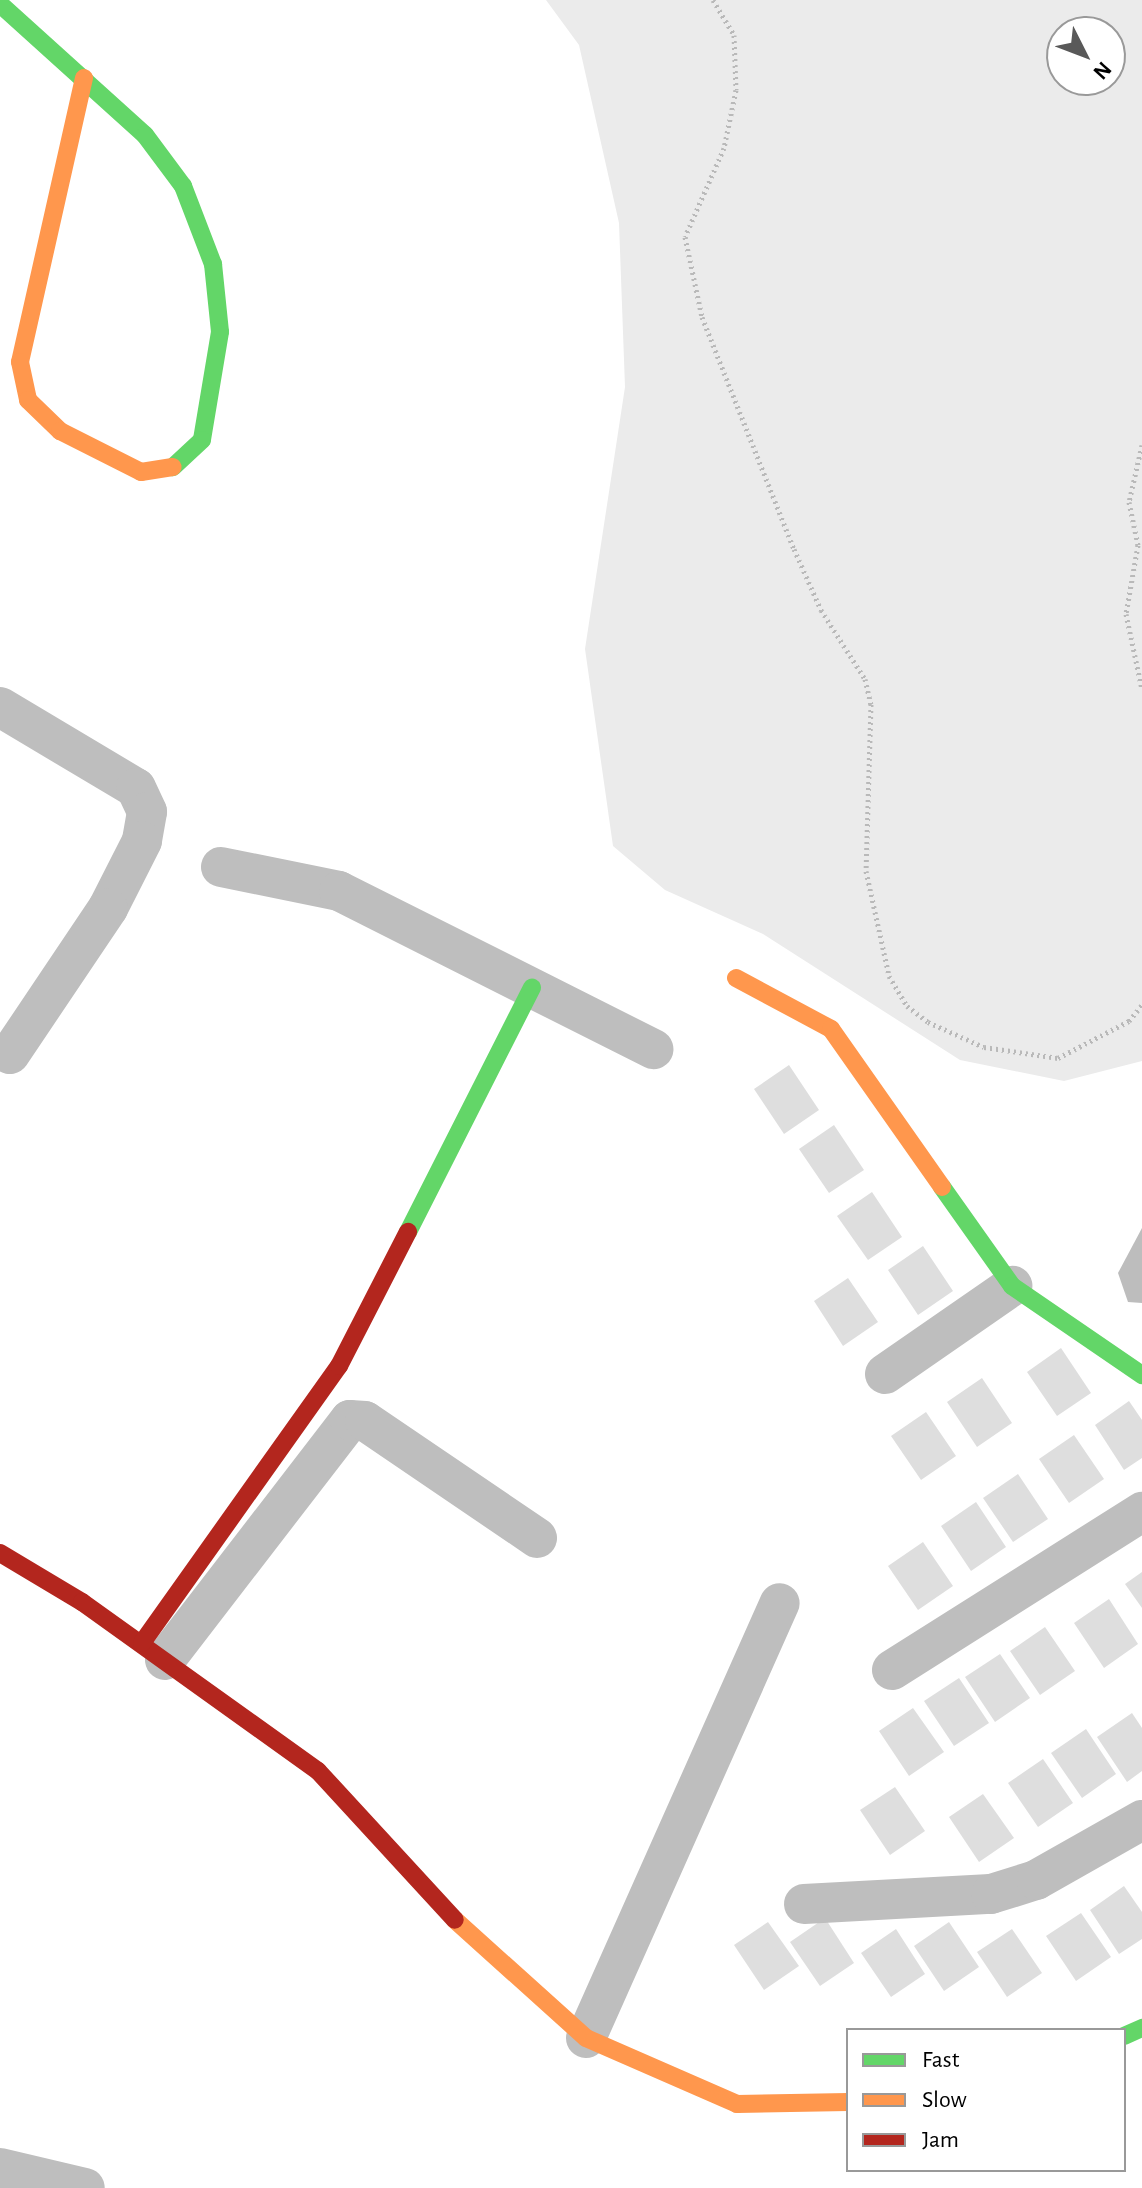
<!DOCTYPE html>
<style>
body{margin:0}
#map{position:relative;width:1142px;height:2188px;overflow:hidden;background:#fff;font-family:"Alegreya Sans",sans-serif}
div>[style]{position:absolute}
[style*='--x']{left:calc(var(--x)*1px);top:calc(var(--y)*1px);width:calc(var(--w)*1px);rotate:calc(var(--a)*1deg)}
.green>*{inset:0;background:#ebebeb}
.water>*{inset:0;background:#bdbdbd}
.building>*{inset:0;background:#dedede}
.path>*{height:5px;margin-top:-2.5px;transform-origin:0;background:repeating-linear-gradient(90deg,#b9b9b9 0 2px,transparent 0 6px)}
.street>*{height:40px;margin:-20px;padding:0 20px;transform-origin:20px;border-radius:20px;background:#bebebe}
.fast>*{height:18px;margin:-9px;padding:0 9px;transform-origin:9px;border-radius:9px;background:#63d668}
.slow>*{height:18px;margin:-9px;padding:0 9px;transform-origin:9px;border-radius:9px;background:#ff974d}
.jam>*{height:18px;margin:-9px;padding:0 9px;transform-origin:9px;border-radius:9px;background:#b3261e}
span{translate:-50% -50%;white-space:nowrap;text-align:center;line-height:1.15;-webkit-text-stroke:8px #fff;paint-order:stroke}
.legend{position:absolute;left:846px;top:2028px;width:280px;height:144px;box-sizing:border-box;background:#fff;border:2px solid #999;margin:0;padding:10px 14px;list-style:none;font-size:24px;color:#000}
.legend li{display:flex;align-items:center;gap:16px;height:40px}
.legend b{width:40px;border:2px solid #999}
.north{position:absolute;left:1046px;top:16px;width:80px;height:80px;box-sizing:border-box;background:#fff;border:2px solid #999;border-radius:50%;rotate:132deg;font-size:22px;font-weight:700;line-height:32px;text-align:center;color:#000}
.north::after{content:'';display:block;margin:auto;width:28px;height:36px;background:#595959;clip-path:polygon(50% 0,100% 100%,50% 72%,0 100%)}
</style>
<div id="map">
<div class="green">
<div style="clip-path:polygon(evenodd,546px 0,1142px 0,1142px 1061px,1064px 1081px,960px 1060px,763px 934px,665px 890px,613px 846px,585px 649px,625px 387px,619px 223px,579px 45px,546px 0,1062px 32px,1110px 32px,1110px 80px,1062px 80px,1062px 32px)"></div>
</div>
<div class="water">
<div style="clip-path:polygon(1142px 1228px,1142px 1303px,1128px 1302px,1118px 1273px)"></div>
</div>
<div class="building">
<div style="clip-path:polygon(789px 1065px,819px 1110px,784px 1134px,754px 1089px)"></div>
<div style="clip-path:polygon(834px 1125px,864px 1170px,829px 1193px,799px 1149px)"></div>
<div style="clip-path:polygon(872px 1192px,902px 1237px,868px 1260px,837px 1216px)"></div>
<div style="clip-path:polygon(923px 1246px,953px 1291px,918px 1315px,888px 1270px)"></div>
<div style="clip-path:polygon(848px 1278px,878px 1322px,843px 1346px,814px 1301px)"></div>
<div style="clip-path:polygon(1061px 1348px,1091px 1393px,1057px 1416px,1027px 1372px)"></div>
<div style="clip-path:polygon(982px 1378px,1012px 1423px,977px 1447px,947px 1402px)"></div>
<div style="clip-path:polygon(1129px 1401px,1142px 1420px,1142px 1458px,1124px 1470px,1095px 1425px)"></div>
<div style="clip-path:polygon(926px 1412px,956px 1456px,921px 1480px,891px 1436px)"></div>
<div style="clip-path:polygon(1074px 1435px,1104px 1479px,1069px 1503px,1039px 1459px)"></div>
<div style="clip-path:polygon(1018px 1474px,1048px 1519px,1013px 1542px,983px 1498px)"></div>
<div style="clip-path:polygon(976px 1502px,1006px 1547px,971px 1571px,941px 1526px)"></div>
<div style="clip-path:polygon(923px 1542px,953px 1586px,918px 1610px,888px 1566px)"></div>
<div style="clip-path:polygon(1142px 1572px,1142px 1608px,1125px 1584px)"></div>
<div style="clip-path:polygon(1109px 1599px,1138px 1644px,1104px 1668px,1074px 1623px)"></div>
<div style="clip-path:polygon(1045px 1627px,1075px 1671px,1040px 1695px,1010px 1651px)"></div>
<div style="clip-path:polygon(1000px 1654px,1030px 1698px,995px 1722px,965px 1677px)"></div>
<div style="clip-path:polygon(959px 1678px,989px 1723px,954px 1746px,924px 1701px)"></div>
<div style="clip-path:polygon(913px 1708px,944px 1752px,909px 1776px,879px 1731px)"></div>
<div style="clip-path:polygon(1132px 1713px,1142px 1728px,1142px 1771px,1127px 1782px,1097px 1737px)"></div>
<div style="clip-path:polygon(1086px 1729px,1116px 1774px,1082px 1798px,1051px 1753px)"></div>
<div style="clip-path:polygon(1043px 1759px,1073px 1803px,1038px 1827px,1008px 1783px)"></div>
<div style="clip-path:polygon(895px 1787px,925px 1831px,890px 1855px,860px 1810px)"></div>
<div style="clip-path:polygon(983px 1794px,1014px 1838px,979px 1862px,949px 1817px)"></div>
<div style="clip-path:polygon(1124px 1886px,1142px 1912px,1142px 1939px,1119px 1954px,1090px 1910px)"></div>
<div style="clip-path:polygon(1081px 1913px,1111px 1957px,1076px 1981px,1046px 1936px)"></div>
<div style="clip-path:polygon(825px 1918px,854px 1963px,820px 1986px,790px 1942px)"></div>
<div style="clip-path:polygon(768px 1922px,799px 1966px,764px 1990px,734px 1945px)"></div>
<div style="clip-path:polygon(949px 1922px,979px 1967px,944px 1991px,914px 1946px)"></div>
<div style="clip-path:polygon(896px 1929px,925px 1974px,891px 1997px,861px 1953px)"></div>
<div style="clip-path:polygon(1012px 1929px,1042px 1973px,1007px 1997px,977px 1952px)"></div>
</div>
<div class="path">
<div style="--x:713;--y:0;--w:41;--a:59"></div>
<div style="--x:734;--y:35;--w:55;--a:87.9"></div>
<div style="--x:736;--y:90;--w:59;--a:101.7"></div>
<div style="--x:724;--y:148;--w:97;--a:113.7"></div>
<div style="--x:685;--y:237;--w:82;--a:78"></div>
<div style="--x:702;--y:317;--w:250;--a:68.4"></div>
<div style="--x:794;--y:549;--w:67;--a:66.1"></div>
<div style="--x:821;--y:610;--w:82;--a:57.5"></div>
<div style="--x:865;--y:679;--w:26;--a:77"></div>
<div style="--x:871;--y:704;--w:167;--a:91.7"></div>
<div style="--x:866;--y:871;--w:107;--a:77.6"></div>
<div style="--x:889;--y:976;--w:35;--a:59"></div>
<div style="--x:907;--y:1006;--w:26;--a:37"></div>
<div style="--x:928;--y:1022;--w:61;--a:24.1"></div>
<div style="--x:984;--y:1047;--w:75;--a:8.5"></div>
<div style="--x:1058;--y:1058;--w:80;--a:-27.5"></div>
<div style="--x:1129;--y:1021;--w:21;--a:-51"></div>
<div style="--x:1142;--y:445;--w:58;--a:102.8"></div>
<div style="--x:1129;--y:502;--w:44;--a:78.2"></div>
<div style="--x:1138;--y:545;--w:70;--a:99.9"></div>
<div style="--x:1126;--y:614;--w:77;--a:78"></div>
</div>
<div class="street">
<div style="--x:0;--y:707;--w:158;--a:30.8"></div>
<div style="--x:136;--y:788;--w:26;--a:65"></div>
<div style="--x:147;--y:812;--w:29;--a:100"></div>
<div style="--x:142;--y:841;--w:75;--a:116.9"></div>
<div style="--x:108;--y:908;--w:176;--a:123.9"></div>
<div style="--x:221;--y:867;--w:120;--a:11.5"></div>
<div style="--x:339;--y:891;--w:352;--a:26.7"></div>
<div style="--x:885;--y:1374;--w:155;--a:-34.7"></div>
<div style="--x:165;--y:1660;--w:303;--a:-52.4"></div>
<div style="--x:350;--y:1420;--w:15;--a:4"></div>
<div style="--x:365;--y:1421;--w:208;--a:34.2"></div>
<div style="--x:892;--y:1670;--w:296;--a:-32.3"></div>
<div style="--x:804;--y:1904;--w:187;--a:-3.1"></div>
<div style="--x:991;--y:1894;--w:47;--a:-17.3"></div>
<div style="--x:1036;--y:1880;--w:122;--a:-29.5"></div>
<div style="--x:586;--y:2038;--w:476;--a:-66"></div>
<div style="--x:0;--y:2168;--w:87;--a:13.2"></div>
</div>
<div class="fast">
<div style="--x:0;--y:4;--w:195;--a:42.1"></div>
<div style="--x:145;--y:135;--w:64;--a:53.3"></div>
<div style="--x:183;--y:186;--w:84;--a:69"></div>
<div style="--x:213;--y:264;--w:68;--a:84.1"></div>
<div style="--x:220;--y:332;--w:109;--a:99.5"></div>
<div style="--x:202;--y:440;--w:40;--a:137"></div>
<div style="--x:942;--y:1187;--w:121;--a:54.7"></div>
<div style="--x:1012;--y:1286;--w:158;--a:34.4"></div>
<div style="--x:408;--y:1232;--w:274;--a:-63.1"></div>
<div style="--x:1124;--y:2036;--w:20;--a:-24"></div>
</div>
<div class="slow">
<div style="--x:84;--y:78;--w:291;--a:102.7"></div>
<div style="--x:20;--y:362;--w:39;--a:78"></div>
<div style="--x:28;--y:400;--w:45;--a:44.1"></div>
<div style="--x:60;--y:431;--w:91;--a:26.8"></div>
<div style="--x:141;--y:472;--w:32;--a:-9"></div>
<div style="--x:736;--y:978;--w:108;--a:28.2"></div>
<div style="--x:831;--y:1029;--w:193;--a:54.9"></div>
<div style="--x:455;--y:1920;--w:176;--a:42"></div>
<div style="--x:586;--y:2038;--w:165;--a:23.6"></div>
<div style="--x:737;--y:2104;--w:111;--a:-1"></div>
</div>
<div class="jam">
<div style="--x:0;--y:1553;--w:96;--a:30.9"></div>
<div style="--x:82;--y:1602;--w:290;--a:35.6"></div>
<div style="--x:318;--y:1771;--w:202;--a:47.4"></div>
<div style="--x:142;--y:1643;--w:340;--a:-54.6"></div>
<div style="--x:339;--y:1366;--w:151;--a:-62.8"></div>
</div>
<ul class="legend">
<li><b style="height:10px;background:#63d668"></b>Fast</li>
<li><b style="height:10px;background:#ff974d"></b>Slow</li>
<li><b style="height:10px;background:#b3261e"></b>Jam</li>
</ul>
<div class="north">N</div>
</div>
